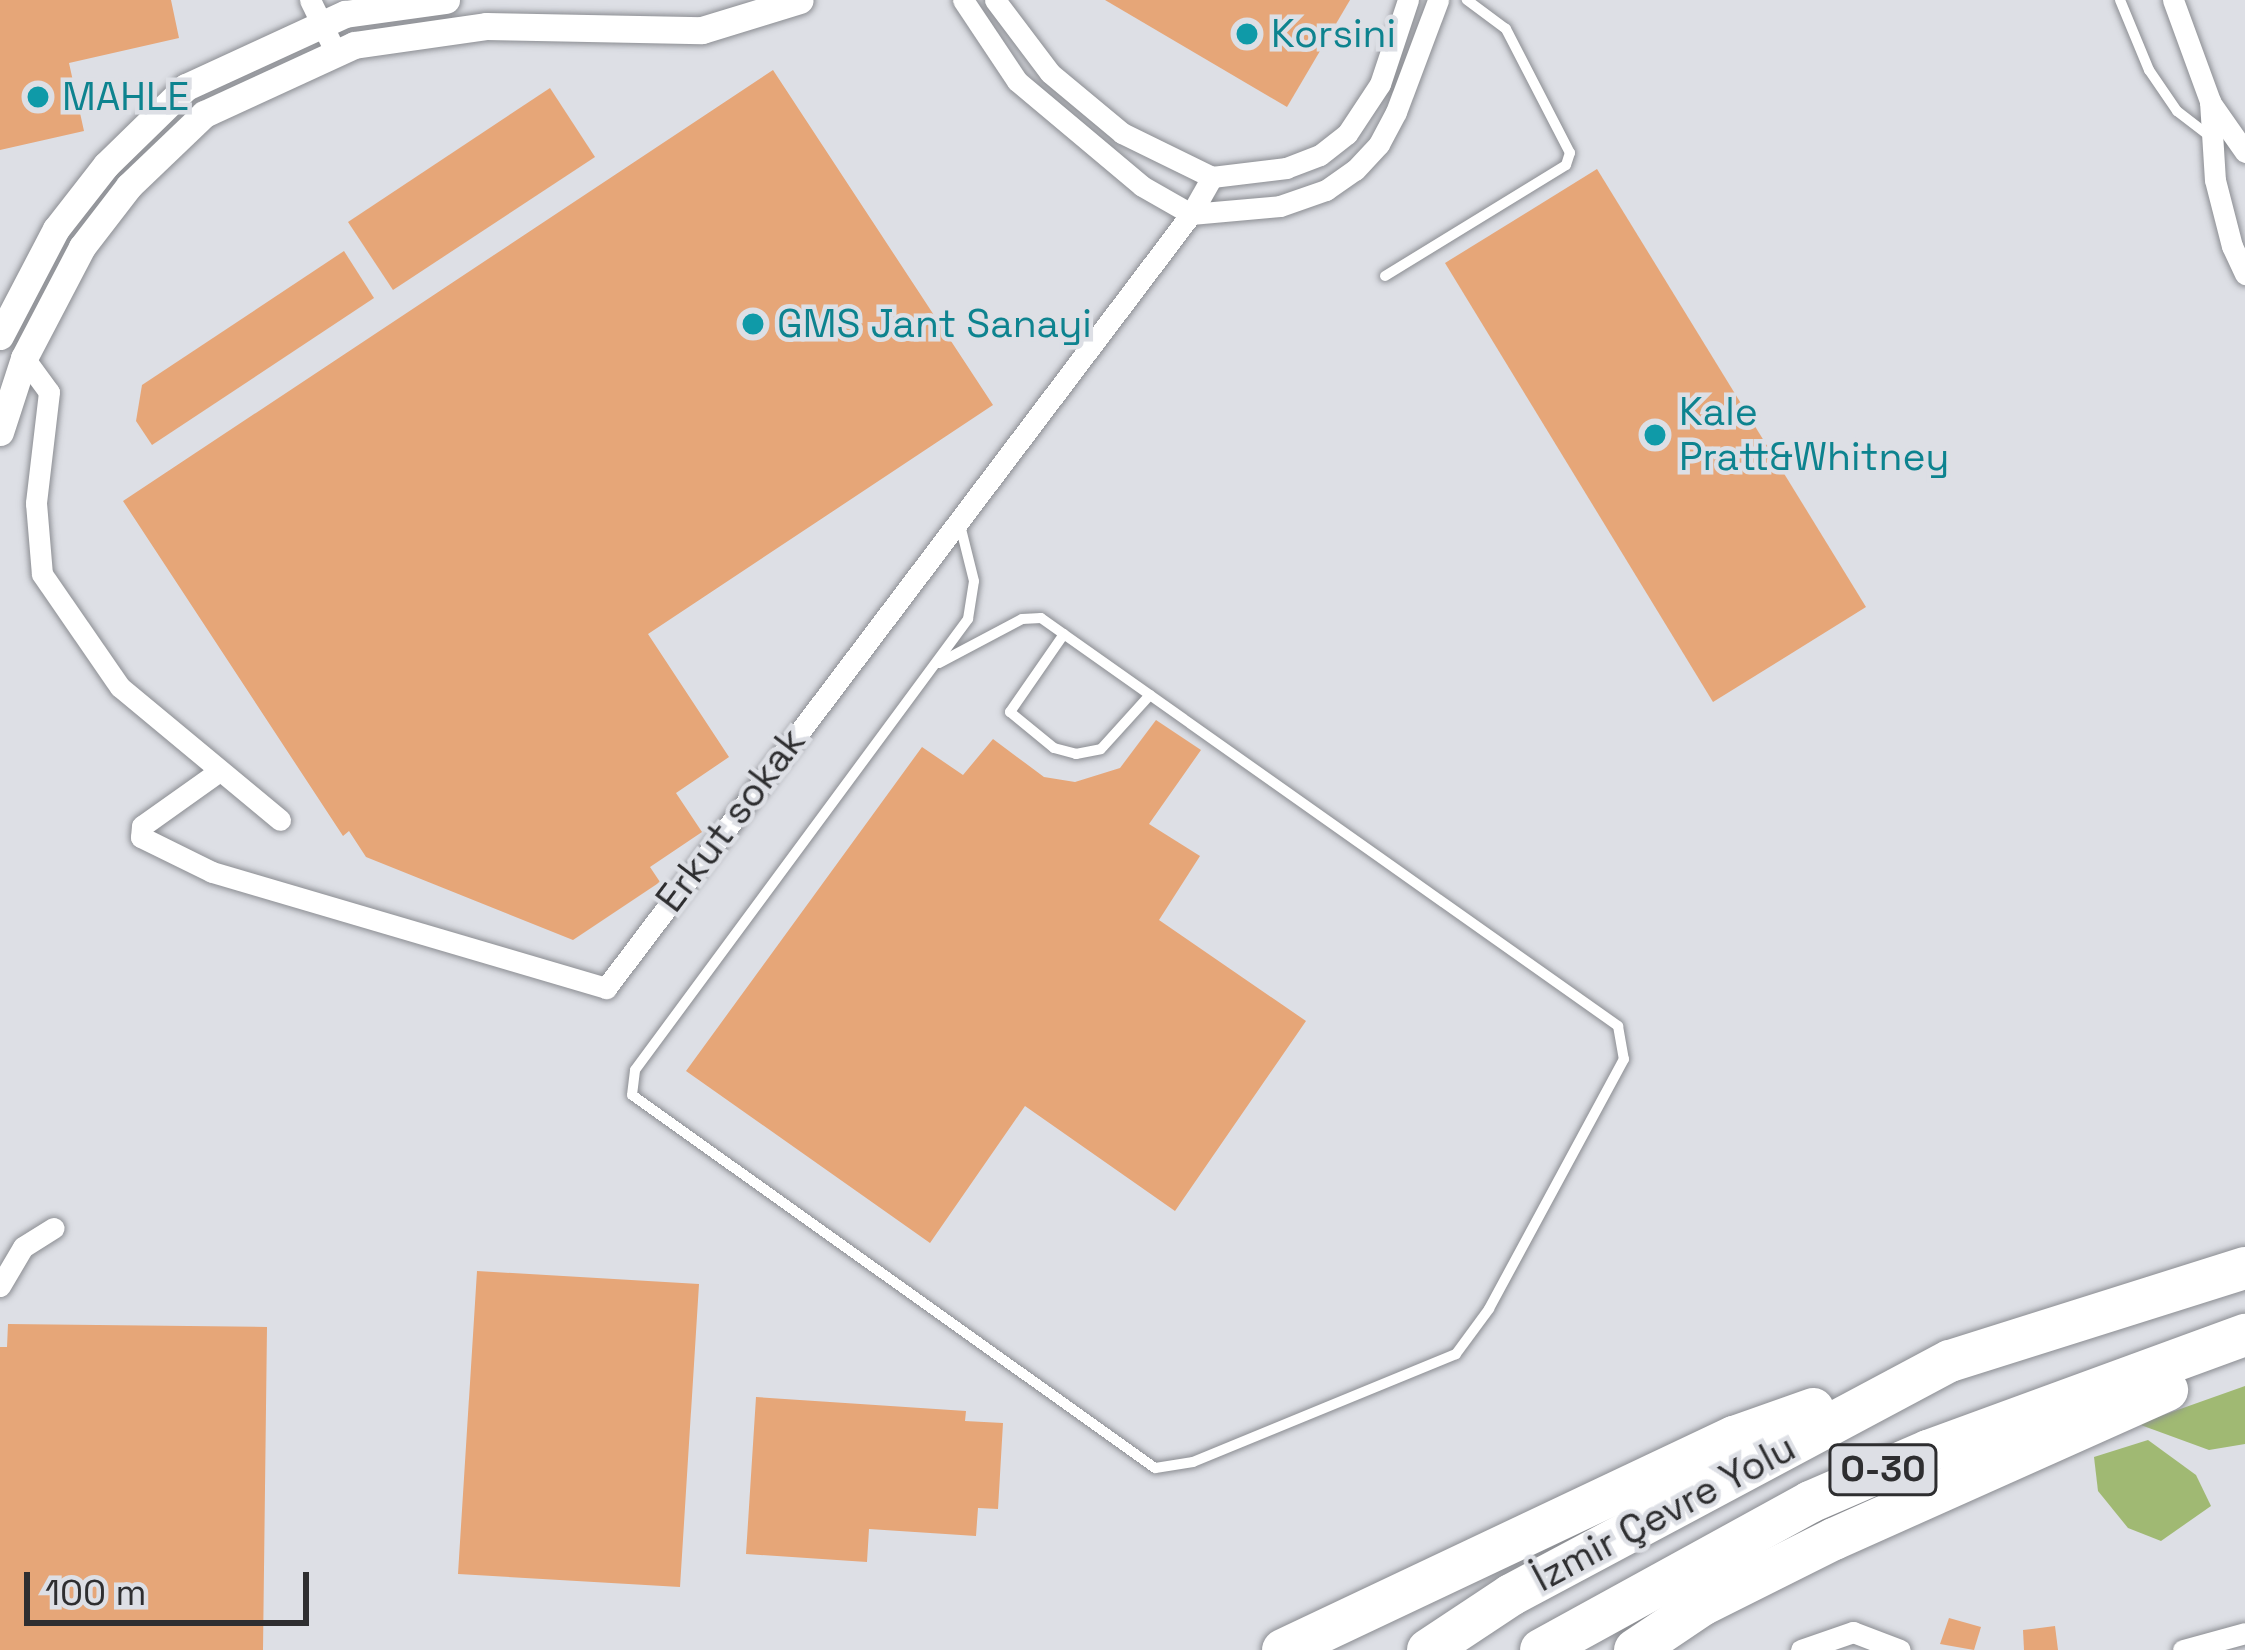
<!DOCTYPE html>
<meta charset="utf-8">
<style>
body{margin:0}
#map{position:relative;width:2245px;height:1650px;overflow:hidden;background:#dddfe5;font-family:"Space Grotesk",sans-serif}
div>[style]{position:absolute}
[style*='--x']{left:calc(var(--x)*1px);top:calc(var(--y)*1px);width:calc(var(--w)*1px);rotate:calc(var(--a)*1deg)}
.forest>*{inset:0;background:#a0b973}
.building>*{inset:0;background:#e6a678}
.roads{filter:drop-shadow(0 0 3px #8b8d92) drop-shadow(0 0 3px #8b8d92)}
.service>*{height:10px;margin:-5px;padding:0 5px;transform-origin:5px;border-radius:5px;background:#fff}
.minor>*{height:21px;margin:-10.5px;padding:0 10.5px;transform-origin:10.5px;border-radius:10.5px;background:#fff}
.tertiary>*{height:27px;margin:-13.5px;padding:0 13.5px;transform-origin:13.5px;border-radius:13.5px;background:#fff}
.motorway>*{height:42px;margin:-21px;padding:0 21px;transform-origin:21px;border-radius:21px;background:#fff}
.dots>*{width:33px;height:33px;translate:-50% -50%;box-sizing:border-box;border:6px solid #dddfe5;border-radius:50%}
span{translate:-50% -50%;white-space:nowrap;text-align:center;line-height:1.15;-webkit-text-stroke:9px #dddfe5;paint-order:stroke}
.shield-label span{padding:3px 9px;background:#dddfe5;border:3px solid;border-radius:9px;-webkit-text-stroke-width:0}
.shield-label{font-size:36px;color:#2e2e30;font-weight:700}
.culture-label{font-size:39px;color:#0d838f}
.left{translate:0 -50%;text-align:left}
.street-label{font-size:39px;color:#2e2e30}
.scale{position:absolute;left:24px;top:1572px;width:285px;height:54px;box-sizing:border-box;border:6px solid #2e2e30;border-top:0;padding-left:15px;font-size:36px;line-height:42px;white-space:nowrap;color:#2e2e30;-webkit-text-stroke:9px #dddfe5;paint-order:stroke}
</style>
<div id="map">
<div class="forest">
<div style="clip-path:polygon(2245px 1386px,2245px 1444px,2209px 1450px,2138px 1424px)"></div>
<div style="clip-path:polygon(2148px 1440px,2196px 1475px,2211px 1506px,2161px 1541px,2128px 1528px,2098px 1491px,2094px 1457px)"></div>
</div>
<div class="building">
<div style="clip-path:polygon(0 0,171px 0,179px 38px,69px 63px,84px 131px,0 150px)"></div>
<div style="clip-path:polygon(1105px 0,1350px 0,1287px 107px)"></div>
<div style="clip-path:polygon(773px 70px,993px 405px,648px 634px,729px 757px,676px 793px,702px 832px,650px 867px,660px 882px,573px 940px,366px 857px,349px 831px,343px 836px,123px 501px)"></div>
<div style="clip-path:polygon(550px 88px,595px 157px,393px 290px,348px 222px)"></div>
<div style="clip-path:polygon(1597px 169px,1866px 607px,1713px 702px,1445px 263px)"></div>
<div style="clip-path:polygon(344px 251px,374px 298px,152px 445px,136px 421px,142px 385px)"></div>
<div style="clip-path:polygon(1156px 720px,1201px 750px,1149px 824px,1200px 856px,1159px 920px,1306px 1021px,1175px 1211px,1025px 1106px,930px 1243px,686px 1071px,922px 747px,963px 775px,993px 739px,1044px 777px,1075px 782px,1120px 768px)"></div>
<div style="clip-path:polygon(477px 1271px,699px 1284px,680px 1587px,458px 1574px)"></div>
<div style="clip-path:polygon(8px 1324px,267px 1327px,263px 1650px,0 1650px,0 1347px,7px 1347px)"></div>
<div style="clip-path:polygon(756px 1397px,966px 1411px,965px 1421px,1003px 1423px,998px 1509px,978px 1508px,976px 1536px,869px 1529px,867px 1562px,746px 1554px)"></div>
<div style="clip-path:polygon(1949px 1618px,1981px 1627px,1974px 1650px,1940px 1644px)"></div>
<div style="clip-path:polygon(2055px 1626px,2058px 1650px,2024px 1650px,2023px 1630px)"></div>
</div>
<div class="roads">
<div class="service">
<div style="--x:2120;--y:0;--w:76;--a:67.5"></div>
<div style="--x:2149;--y:70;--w:50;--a:55.7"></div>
<div style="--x:2177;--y:111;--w:44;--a:37.6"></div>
<div style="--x:1385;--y:276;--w:212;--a:-31.5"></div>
<div style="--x:1566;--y:165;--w:13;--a:-72"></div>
<div style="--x:1570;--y:153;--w:140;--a:-117.3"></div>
<div style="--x:1506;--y:29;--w:49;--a:-143.4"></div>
<div style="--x:1064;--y:634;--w:95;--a:124.7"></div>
<div style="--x:1010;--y:712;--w:57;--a:39.3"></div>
<div style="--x:1054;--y:748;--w:23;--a:15"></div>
<div style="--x:1076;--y:754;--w:25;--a:-11"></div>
<div style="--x:1101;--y:749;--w:73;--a:-47.8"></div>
<div style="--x:939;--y:663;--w:94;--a:-27.9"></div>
<div style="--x:1022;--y:619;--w:19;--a:-3"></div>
<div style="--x:1041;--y:618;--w:707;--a:35.26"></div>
<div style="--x:1618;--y:1026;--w:34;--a:80"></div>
<div style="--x:1624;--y:1059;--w:284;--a:118.4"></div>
<div style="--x:1489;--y:1309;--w:56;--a:126.3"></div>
<div style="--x:1456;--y:1354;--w:284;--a:157.7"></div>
<div style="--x:1193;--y:1462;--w:38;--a:171"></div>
<div style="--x:1155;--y:1468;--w:642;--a:-144.5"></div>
<div style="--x:632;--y:1095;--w:25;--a:-83"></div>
<div style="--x:635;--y:1070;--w:561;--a:-53.56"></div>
<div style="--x:968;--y:619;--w:38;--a:-81"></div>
<div style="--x:974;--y:581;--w:58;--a:-104"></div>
</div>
<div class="minor">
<div style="--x:310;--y:0;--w:59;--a:63.9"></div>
<div style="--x:963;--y:0;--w:97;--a:56.3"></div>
<div style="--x:1017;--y:81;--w:163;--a:40"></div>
<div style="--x:1142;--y:186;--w:56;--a:29.7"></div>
<div style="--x:1191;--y:214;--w:89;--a:-5.1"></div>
<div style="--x:1280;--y:206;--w:49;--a:-19.2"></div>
<div style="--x:1326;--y:190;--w:35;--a:-35"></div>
<div style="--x:1355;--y:170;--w:35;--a:-47"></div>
<div style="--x:1379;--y:144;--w:36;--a:-62"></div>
<div style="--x:1396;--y:112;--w:120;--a:-69.4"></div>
<div style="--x:995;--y:0;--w:91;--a:53"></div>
<div style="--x:1050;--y:73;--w:94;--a:39.8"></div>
<div style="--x:1122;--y:133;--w:100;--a:26.1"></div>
<div style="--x:1212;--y:177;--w:75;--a:-6.9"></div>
<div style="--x:1286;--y:168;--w:36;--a:-21"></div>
<div style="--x:1320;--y:155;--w:34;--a:-38"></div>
<div style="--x:1347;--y:134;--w:60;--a:-56.6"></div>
<div style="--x:1380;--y:84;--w:89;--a:-71.6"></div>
<div style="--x:2173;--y:0;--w:108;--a:69.9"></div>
<div style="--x:2210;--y:101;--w:79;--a:86.4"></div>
<div style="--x:2215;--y:180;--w:68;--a:75.6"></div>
<div style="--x:2232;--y:246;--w:31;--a:65"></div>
<div style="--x:2210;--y:102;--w:61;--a:55"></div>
<div style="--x:24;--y:358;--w:42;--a:53.7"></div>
<div style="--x:49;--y:392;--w:112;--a:96.7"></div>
<div style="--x:36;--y:503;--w:71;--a:85.2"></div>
<div style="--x:42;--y:574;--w:137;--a:55.4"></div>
<div style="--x:120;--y:687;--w:208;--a:39.7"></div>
<div style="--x:218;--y:772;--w:93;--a:144.6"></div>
<div style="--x:142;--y:826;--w:11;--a:95"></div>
<div style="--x:141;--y:837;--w:79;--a:26.2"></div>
<div style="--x:212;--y:872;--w:411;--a:16.4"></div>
<div style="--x:606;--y:988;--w:970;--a:-52.92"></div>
<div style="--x:1191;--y:214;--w:43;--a:-60.4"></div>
<div style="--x:0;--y:1286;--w:45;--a:-59.5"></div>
<div style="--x:23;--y:1247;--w:36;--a:-32"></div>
<div style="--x:1801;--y:1650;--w:55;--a:-19.1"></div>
<div style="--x:1853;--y:1632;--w:50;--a:21"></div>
<div style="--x:2183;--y:1650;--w:64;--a:-15.3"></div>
</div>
<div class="tertiary">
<div style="--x:0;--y:336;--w:121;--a:-62.4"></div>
<div style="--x:56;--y:229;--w:81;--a:-52"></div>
<div style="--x:106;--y:165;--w:112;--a:-44.3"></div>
<div style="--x:186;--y:87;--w:175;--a:-24.7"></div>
<div style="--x:345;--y:14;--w:102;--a:-7.9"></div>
<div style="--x:0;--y:432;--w:78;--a:-72"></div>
<div style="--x:24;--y:358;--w:125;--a:-62.4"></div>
<div style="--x:82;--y:247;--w:77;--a:-52.4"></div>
<div style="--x:129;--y:186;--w:104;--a:-43.8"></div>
<div style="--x:204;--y:114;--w:165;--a:-24.7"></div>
<div style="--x:354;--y:45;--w:133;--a:-8.2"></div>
<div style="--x:486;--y:26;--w:216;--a:1.1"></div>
<div style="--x:702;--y:30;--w:102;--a:-17"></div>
</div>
<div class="motorway">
<div style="--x:1283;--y:1650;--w:499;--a:-25.3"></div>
<div style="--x:1734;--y:1437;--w:84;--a:-19.5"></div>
<div style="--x:1428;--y:1650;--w:100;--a:-33.5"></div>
<div style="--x:1511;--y:1595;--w:497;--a:-28.1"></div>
<div style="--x:1950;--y:1361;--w:309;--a:-17.5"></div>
<div style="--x:1541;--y:1650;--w:307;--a:-28.8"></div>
<div style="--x:1810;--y:1502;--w:129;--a:-23.4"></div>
<div style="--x:1928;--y:1451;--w:338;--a:-20.1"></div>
<div style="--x:1635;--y:1650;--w:81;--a:-33.9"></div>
<div style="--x:1702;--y:1605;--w:148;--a:-26.6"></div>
<div style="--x:1834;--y:1539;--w:365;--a:-24.1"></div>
</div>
</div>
<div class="dots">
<div style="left:1247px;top:34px;background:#0f9aa8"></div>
<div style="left:38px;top:97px;background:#0f9aa8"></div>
<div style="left:753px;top:324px;background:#0f9aa8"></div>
<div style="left:1655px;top:435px;background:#0f9aa8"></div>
</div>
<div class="shield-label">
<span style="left:1883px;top:1470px">O-30</span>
</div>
<div class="culture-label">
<span class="left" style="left:1271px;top:34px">Korsini</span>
<span class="left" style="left:62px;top:97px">MAHLE</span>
<span class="left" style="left:777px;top:324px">GMS Jant Sanayi</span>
<span class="left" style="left:1679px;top:435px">Kale<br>Pratt&amp;Whitney</span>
</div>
<div class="street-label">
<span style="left:731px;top:820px;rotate:-53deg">Erkut sokak</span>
<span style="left:1664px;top:1513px;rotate:-28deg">İzmir Çevre Yolu</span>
</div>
<div class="scale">100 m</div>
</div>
